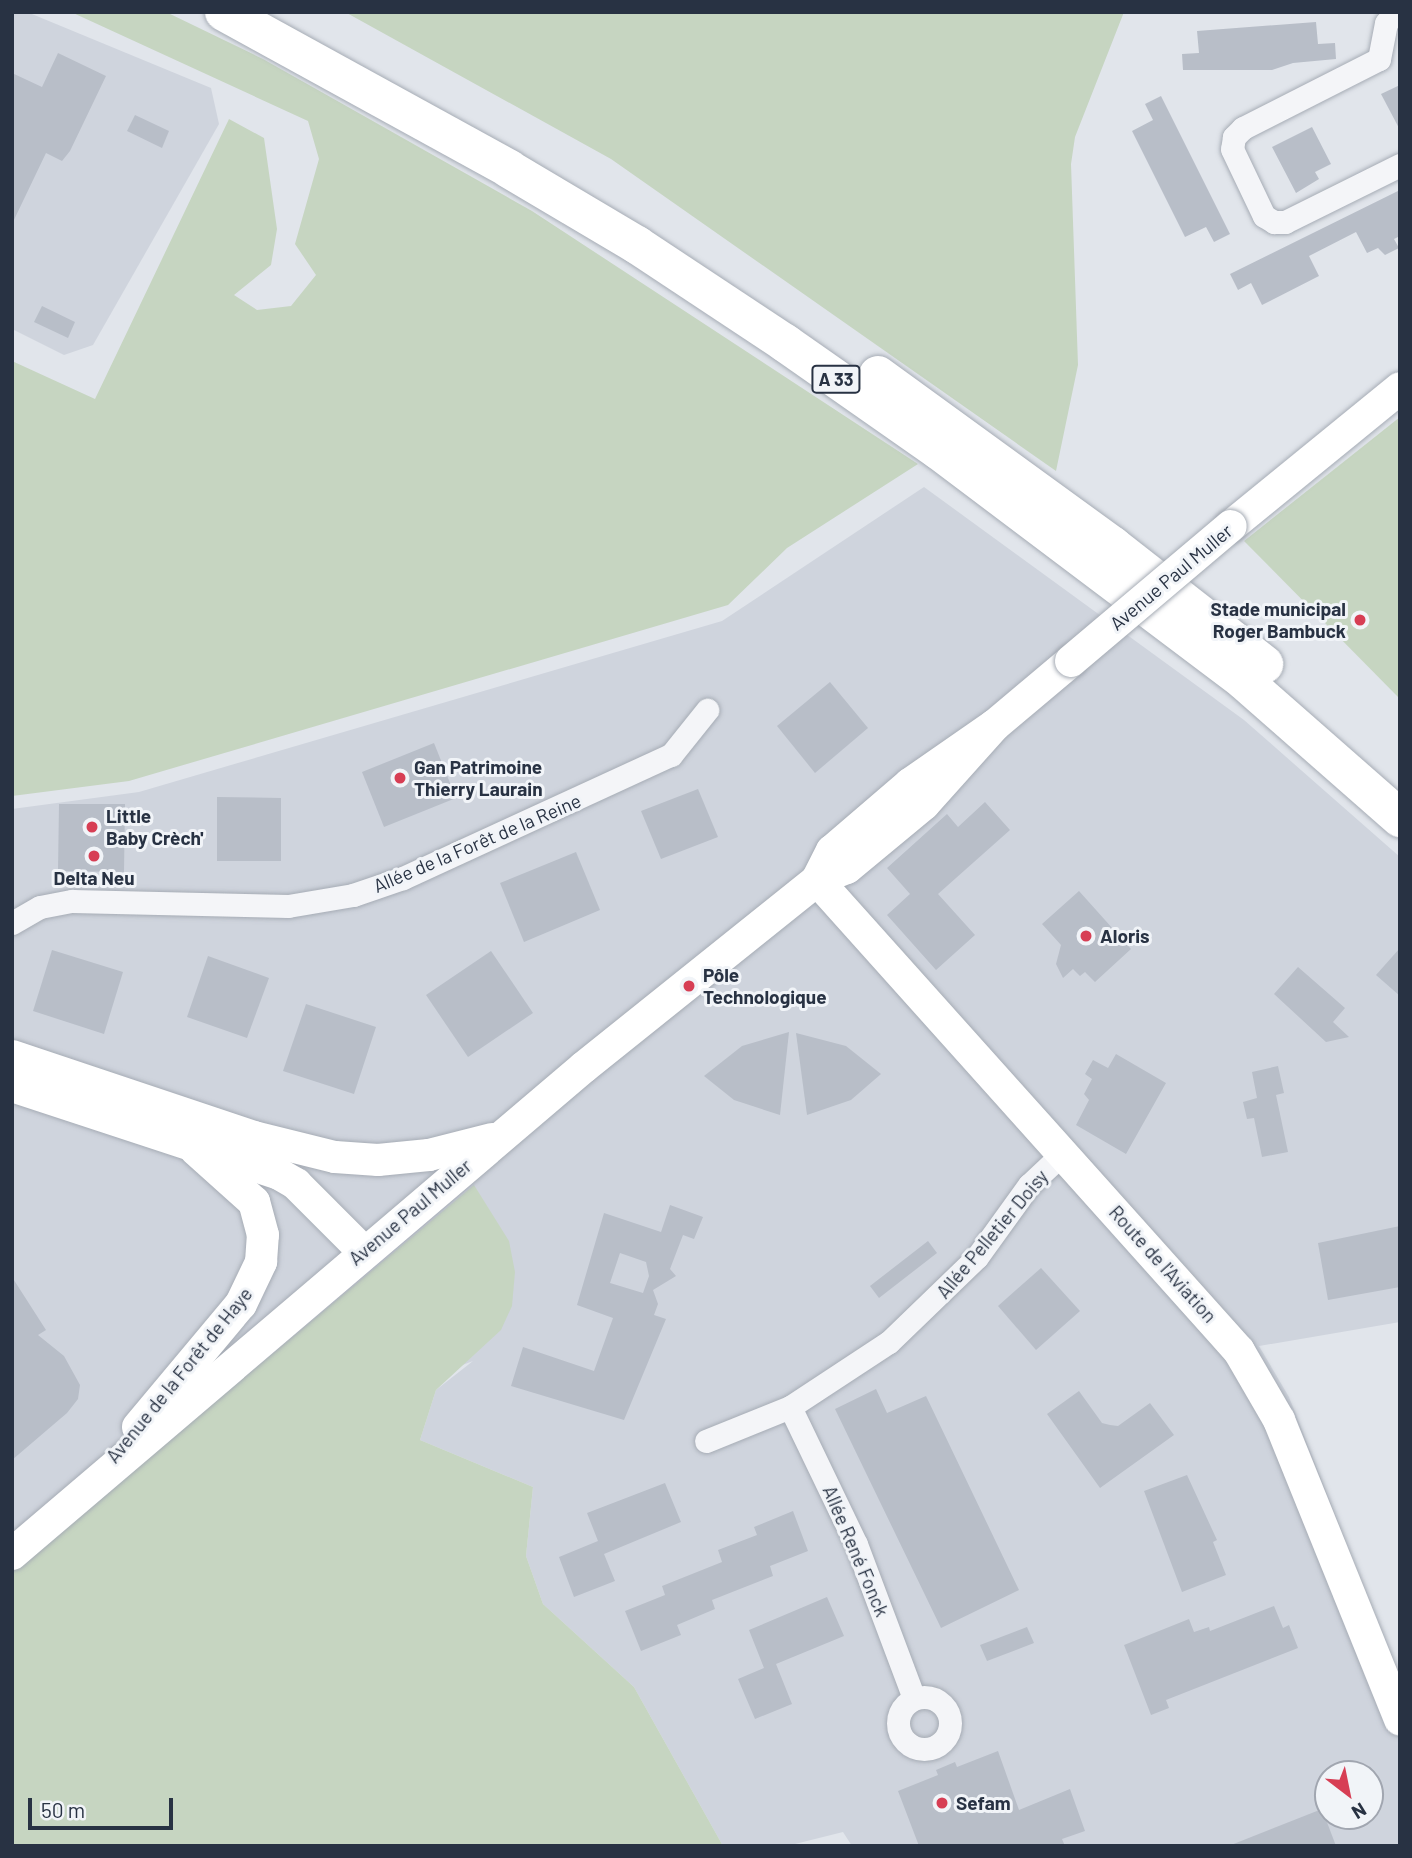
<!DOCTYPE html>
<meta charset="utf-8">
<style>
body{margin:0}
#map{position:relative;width:1412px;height:1858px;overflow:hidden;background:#e1e5eb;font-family:Barlow,sans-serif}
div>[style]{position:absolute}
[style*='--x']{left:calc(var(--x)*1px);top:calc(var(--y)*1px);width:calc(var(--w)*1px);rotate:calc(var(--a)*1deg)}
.built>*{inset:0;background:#cfd4dd}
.green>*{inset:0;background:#c6d5c1}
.building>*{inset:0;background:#b8bec8}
.roads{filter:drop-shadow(0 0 2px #a6acb5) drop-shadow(0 0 2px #a6acb5)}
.street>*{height:23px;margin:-11.5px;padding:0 11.5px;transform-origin:11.5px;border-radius:11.5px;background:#f4f5f8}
.street>.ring{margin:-11.5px;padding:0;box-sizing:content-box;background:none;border:23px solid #f4f5f8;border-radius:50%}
.secondary>*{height:32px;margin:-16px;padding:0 16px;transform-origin:16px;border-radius:16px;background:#fff}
.highway>*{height:38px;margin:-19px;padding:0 19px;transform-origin:19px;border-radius:19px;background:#fff}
.bridges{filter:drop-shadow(0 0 2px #a6acb5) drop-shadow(0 0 2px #a6acb5)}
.secondary-bridge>*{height:32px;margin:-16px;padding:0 16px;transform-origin:16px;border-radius:16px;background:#fff}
.dots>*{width:19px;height:19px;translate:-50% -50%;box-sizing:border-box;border:4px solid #f1f4f8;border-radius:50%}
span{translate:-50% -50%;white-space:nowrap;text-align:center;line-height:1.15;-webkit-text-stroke:6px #f1f4f8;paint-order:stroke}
.shield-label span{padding:2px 5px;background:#f1f4f8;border:2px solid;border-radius:5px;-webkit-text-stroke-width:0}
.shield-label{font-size:18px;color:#283243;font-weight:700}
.street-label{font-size:19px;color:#283243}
.poi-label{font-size:19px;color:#283243;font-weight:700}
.right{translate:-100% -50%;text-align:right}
.left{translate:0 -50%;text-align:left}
.frame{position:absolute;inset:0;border:14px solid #283243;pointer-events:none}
.north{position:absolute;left:1314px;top:1760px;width:70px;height:70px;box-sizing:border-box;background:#f1f4f8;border:2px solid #a1a6b0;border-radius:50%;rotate:148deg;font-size:19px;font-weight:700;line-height:28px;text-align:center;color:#283243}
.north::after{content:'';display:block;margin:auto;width:24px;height:32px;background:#d73e54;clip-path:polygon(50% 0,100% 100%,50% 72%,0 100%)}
.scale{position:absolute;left:28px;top:1798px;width:145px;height:32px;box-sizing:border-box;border:4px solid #283243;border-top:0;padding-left:9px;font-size:21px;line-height:24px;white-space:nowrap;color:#283243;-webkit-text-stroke:5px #f1f4f8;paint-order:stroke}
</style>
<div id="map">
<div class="built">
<div style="clip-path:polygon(12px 12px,27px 12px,211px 88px,219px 124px,93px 345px,64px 355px,12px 329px)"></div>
<div style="clip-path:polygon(evenodd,924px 487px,1244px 720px,1400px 857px,1400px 1322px,1259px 1346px,1289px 1397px,1400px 1680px,1400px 1846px,852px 1846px,843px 1832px,787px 1846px,723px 1846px,634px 1687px,543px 1604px,526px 1556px,533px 1487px,420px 1440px,436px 1390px,473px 1361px,92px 1506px,12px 1572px,12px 809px,139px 792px,722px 621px,924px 487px,1328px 1774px,1370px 1774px,1370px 1816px,1328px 1816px,1328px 1774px)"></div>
</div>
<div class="green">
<div style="clip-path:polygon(71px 12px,166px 12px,263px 59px,532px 211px,918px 464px,787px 548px,728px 605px,129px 781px,12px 796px,12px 361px,95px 399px,229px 119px,264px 138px,277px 229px,271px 265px,234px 295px,257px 310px,291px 306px,316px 275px,295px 244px,319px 159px,308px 121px)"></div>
<div style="clip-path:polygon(345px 12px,1124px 12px,1075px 137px,1071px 164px,1078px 365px,1056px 471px,611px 159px)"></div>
<div style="clip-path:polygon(1400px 417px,1400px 699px,1244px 541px)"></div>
<div style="clip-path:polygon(474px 1185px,509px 1241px,515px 1272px,512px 1306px,501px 1330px,436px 1390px,420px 1440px,533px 1487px,526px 1556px,543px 1604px,634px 1687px,723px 1846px,12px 1846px,12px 1572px)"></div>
</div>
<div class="building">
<div style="clip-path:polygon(1316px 22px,1318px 44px,1335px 43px,1336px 59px,1293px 63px,1272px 70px,1183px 70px,1182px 54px,1199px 53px,1197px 31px)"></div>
<div style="clip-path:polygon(58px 53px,106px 76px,70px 151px,62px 161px,46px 153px,12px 224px,12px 73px,42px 87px)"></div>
<div style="clip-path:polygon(1400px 85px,1400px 130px,1381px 94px)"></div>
<div style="clip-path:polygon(1161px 96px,1230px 234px,1214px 242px,1206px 227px,1185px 237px,1132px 131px,1153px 120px,1145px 104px)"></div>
<div style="clip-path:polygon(135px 115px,169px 131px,162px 148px,127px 131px)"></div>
<div style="clip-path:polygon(1312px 127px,1331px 164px,1315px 172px,1319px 179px,1296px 193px,1272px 147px)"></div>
<div style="clip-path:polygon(1400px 190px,1400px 236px,1394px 239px,1399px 248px,1385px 255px,1378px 248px,1367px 253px,1356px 232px,1309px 256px,1319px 276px,1262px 305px,1251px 283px,1238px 290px,1230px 274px)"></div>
<div style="clip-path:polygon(42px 306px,75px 322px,68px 338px,34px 322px)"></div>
<div style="clip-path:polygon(830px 682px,868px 728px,815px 773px,777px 726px)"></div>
<div style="clip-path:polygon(434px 743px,456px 798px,384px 827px,362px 772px)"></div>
<div style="clip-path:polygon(698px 789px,718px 837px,661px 859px,641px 811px)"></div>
<div style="clip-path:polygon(217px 797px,281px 798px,281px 861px,217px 861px)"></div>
<div style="clip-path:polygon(985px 802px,1010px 830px,938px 894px,975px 935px,936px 970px,887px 915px,910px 894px,887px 868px,947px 814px,958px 827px)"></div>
<div style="clip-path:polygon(59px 804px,125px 804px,124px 872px,58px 871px)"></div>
<div style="clip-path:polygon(576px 852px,600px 910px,524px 942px,500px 883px)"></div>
<div style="clip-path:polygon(1079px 891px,1131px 949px,1095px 982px,1085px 972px,1080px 976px,1073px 969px,1063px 978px,1056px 964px,1061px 945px,1042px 924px)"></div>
<div style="clip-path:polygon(1400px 948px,1400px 996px,1376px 975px)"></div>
<div style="clip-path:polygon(52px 950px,123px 972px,104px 1034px,33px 1011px)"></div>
<div style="clip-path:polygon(491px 951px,533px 1013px,468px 1057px,426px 995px)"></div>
<div style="clip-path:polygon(208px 956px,269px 978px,247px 1038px,187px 1017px)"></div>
<div style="clip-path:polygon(1298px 967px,1345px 1008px,1333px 1022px,1349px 1037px,1326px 1042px,1274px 994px)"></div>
<div style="clip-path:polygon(306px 1004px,376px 1027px,354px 1094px,283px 1071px)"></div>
<div style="clip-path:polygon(789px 1032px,780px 1115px,734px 1100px,704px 1076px,742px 1046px)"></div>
<div style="clip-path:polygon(796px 1033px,846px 1046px,881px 1074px,851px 1100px,807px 1115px)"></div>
<div style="clip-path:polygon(1116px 1054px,1166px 1083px,1126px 1154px,1076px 1125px,1089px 1100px,1084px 1094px,1092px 1079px,1085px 1074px,1093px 1060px,1108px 1068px)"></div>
<div style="clip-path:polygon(1278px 1066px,1284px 1093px,1276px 1095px,1288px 1152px,1262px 1157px,1254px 1118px,1247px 1119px,1243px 1102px,1257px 1098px,1252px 1072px)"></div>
<div style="clip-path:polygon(evenodd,670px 1205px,703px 1217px,694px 1239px,683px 1235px,670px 1269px,676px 1276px,653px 1290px,658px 1304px,654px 1315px,666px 1319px,624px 1420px,511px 1386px,523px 1347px,594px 1371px,613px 1318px,577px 1305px,604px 1213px,661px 1232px,670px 1205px,620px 1253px,646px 1262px,649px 1276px,643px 1293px,610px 1283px,620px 1253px)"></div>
<div style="clip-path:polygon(1400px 1226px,1400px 1287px,1328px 1300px,1318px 1243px)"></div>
<div style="clip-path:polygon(928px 1241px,937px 1253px,879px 1298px,870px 1286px)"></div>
<div style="clip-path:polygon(1041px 1268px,1080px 1311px,1036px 1350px,998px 1306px)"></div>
<div style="clip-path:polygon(12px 1277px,46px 1330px,38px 1335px,64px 1356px,80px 1385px,78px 1399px,67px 1413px,12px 1460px)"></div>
<div style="clip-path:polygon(876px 1389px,887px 1413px,926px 1396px,1019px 1590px,941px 1628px,835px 1409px)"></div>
<div style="clip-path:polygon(1079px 1391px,1102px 1423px,1110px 1425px,1118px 1426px,1150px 1403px,1174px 1435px,1100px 1488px,1047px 1414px)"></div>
<div style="clip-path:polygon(1187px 1475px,1217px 1540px,1213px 1542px,1226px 1575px,1182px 1592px,1144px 1491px)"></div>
<div style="clip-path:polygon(665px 1483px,681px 1522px,604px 1554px,615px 1581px,574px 1597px,559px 1557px,598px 1541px,587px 1513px)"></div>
<div style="clip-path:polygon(793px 1511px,808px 1551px,770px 1566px,773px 1576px,712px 1600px,715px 1609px,677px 1625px,681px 1635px,641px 1651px,625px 1611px,665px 1595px,662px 1586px,722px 1562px,718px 1550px,757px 1535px,754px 1527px)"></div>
<div style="clip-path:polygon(827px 1597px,844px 1636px,776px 1664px,792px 1704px,755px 1719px,738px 1679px,764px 1668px,749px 1630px)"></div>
<div style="clip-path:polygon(1274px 1606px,1283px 1628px,1289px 1625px,1298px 1648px,1166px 1700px,1169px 1708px,1151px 1715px,1124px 1645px,1189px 1619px,1194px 1632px,1209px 1627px,1210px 1631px)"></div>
<div style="clip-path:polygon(1027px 1627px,1034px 1643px,987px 1661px,980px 1645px)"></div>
<div style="clip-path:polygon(998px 1751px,1019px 1810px,1070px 1789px,1085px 1831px,1062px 1839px,1065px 1846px,919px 1846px,898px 1791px,938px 1775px,936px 1770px,955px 1762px,957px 1767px)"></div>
<div style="clip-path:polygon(1322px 1809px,1336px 1846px,1231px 1846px,1231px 1845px)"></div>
</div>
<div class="roads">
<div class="street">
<div style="--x:1395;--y:12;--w:14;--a:129"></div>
<div style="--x:1386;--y:23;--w:37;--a:101"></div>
<div style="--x:1379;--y:59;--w:153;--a:153.1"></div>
<div style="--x:1243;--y:128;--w:13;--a:135"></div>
<div style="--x:1234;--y:137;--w:12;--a:99"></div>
<div style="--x:1232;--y:149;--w:74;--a:64.5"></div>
<div style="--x:1264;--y:216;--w:12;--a:31"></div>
<div style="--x:1274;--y:222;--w:11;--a:0"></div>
<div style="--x:1285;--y:222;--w:128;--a:-26.4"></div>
<div style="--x:12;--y:923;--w:32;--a:-30"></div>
<div style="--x:40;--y:907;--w:33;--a:-11"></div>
<div style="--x:72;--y:901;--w:216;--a:1.3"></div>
<div style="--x:288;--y:906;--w:66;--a:-9.6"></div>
<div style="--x:353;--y:895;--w:53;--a:-18.8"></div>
<div style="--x:403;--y:878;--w:295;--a:-24.7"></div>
<div style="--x:671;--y:755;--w:58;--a:-51.3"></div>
<div style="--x:790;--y:1407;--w:152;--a:64.3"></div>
<div style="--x:856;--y:1544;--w:165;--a:69.4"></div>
<div style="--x:706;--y:1441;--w:91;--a:-22"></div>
<div style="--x:790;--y:1407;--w:118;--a:-33.3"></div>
<div style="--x:889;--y:1342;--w:122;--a:-44"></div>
<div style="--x:977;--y:1257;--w:89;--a:-54.2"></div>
<div style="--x:1029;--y:1185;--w:47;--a:-43.3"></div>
<div class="ring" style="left:898px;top:1697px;width:29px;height:29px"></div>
</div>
<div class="secondary">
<div style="--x:1231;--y:526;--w:218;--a:-39.2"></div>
<div style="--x:817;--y:880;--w:632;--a:48.14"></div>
<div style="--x:1239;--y:1351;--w:80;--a:59.9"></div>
<div style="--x:1279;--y:1420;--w:323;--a:68"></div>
<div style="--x:817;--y:880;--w:33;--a:-63"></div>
<div style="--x:832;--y:851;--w:103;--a:-40.7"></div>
<div style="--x:910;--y:784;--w:103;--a:-34.8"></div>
<div style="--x:995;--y:725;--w:99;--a:-40.1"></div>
<div style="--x:12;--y:1056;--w:255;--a:18.5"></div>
<div style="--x:254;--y:1137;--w:83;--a:13.9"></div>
<div style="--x:335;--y:1157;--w:43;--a:4"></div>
<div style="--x:378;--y:1160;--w:51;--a:-5.6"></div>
<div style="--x:429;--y:1155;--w:65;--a:-14.3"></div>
<div style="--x:12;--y:1086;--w:281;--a:18.2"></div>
<div style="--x:279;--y:1174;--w:20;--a:30"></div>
<div style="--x:296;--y:1184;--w:95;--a:45"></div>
<div style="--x:138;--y:1427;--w:160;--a:-50.1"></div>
<div style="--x:241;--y:1304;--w:47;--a:-64.5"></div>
<div style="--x:261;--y:1262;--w:27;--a:-86"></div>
<div style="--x:263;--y:1235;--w:34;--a:-105"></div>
<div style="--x:254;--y:1202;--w:79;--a:-138.1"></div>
<div style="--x:12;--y:1554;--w:751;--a:-40.41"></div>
<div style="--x:584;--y:1067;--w:299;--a:-38.7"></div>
<div style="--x:817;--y:880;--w:32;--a:-22"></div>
<div style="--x:847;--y:868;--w:100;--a:-39.7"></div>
<div style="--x:924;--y:804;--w:106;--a:-48.1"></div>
</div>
<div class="highway">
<div style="--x:224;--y:12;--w:325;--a:28.8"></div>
<div style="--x:509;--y:169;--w:149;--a:30.7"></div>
<div style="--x:637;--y:245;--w:178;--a:33.5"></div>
<div style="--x:785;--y:343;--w:187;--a:35"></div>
<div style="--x:938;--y:450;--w:383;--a:37"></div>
<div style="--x:1244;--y:681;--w:208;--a:41.3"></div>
<div style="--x:878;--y:375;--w:291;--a:36"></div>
<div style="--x:1113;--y:546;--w:192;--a:38"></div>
</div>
</div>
<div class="bridges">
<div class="secondary-bridge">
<div style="--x:1071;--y:661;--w:209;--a:-40.2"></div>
</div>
</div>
<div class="dots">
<div style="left:1360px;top:620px;background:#d73e54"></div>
<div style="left:400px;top:778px;background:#d73e54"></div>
<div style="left:92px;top:827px;background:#d73e54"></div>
<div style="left:94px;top:856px;background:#d73e54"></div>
<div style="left:1086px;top:936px;background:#d73e54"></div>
<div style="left:689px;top:986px;background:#d73e54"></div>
<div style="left:942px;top:1803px;background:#d73e54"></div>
</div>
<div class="shield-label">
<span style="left:836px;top:379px">A 33</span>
</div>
<div class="street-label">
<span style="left:1171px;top:577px;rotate:-40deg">Avenue Paul Muller</span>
<span style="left:477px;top:843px;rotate:-23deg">Allée de la Forêt de la Reine</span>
<span style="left:410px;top:1212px;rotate:-40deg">Avenue Paul Muller</span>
<span style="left:992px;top:1234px;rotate:-50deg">Allée Pelletier Doisy</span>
<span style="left:1163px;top:1264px;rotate:48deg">Route de l'Aviation</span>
<span style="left:179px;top:1375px;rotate:-51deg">Avenue de la Forêt de Haye</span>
<span style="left:856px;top:1551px;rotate:67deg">Allée René Fonck</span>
</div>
<div class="poi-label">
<span class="right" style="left:1346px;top:620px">Stade municipal<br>Roger Bambuck</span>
<span class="left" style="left:414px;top:778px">Gan Patrimoine<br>Thierry Laurain</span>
<span class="left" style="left:106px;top:827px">Little<br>Baby Crèch'</span>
<span style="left:94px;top:878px">Delta Neu</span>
<span class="left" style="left:1100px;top:936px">Aloris</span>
<span class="left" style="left:703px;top:986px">Pôle<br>Technologique</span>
<span class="left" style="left:956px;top:1803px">Sefam</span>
</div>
<div class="frame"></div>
<div class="north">N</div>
<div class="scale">50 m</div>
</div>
